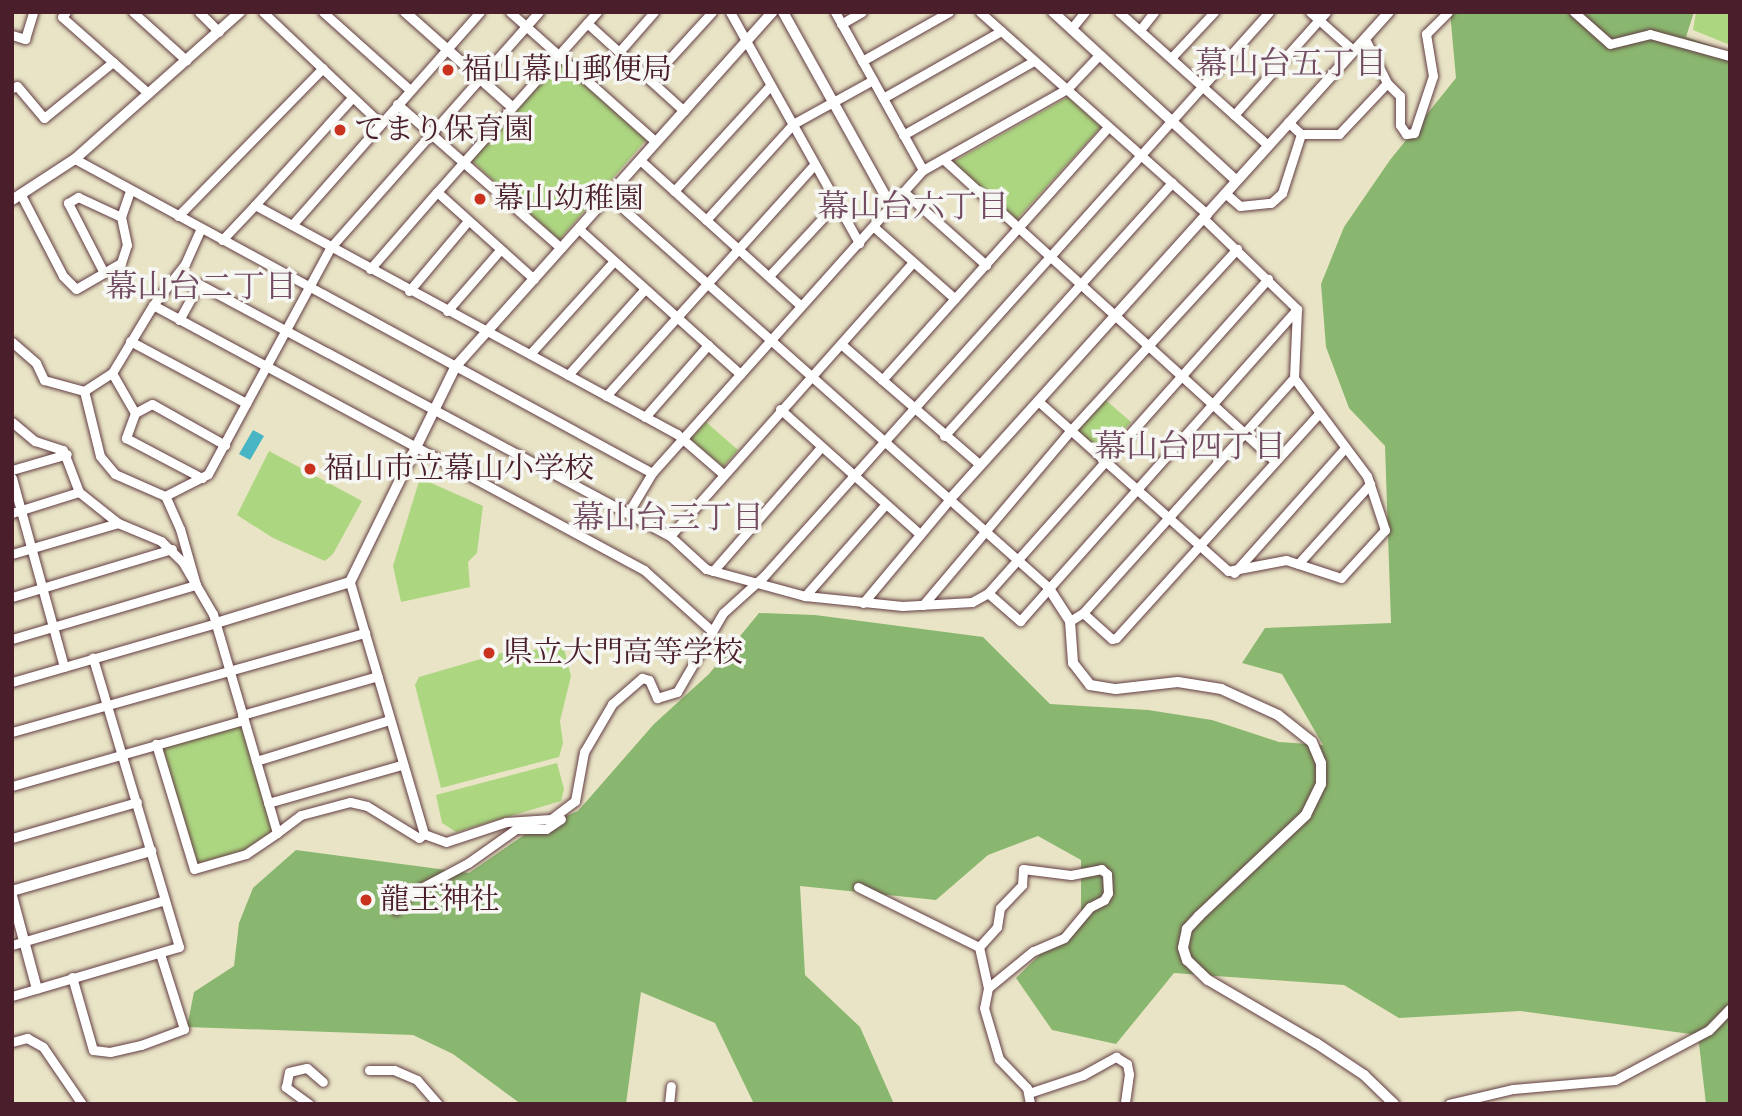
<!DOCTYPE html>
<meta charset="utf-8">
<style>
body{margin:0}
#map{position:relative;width:1742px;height:1116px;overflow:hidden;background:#e9e4c6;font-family:Cardo,"Noto Serif JP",serif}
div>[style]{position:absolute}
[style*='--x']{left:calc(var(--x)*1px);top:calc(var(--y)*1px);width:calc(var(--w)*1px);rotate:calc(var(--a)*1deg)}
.green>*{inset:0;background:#add681}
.forest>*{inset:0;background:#8ab76f}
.water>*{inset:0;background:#48b5c4}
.roads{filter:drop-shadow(0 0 2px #623d42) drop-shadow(0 0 2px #623d42)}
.minor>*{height:9px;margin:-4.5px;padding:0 4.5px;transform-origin:4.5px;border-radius:4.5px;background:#fff}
.tertiary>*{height:10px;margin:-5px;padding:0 5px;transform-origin:5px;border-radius:5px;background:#fff}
.dots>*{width:19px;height:19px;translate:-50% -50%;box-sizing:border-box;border:4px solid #f6f6f2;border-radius:50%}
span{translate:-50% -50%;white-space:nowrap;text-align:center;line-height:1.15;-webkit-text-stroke:7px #f6f6f2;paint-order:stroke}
.poi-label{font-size:30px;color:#4a1f2b}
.left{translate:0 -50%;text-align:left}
.neighbourhood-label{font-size:32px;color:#724c62}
.frame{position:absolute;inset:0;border:14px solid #4a1f2b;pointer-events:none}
</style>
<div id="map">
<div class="green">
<div style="clip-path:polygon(1696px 12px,1730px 12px,1730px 45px,1693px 30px)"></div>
<div style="clip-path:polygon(561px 61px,646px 140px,559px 240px,470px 159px)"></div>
<div style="clip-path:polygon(1068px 97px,1101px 127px,1015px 221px,953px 162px)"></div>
<div style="clip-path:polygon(1102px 397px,1131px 422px,1101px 456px,1072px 430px)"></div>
<div style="clip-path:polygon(706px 422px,738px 450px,723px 467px,690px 439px)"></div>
<div style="clip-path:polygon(269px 451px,362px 501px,333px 554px,325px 561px,273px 538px,237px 515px)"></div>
<div style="clip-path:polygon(420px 478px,483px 506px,477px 553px,468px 562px,470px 587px,401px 602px,393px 566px)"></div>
<div style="clip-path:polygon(562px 641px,571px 676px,560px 721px,563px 743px,559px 757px,441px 788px,415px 685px,419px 677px,522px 647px,525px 653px)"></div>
<div style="clip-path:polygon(242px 724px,272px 831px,243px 851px,196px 864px,161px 747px)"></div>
<div style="clip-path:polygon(557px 763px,564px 789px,561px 801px,456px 832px,442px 823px,436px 795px)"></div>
</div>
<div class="forest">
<div style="clip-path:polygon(1450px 12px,1694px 12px,1686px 37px,1730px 52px,1730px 1104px,1706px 1104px,1698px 1035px,1520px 1011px,1399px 1018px,1344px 985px,1174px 973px,1116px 1044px,1052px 1030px,1016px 978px,1081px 914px,1081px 860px,1038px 836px,988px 855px,936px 900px,800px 886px,805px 975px,860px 1027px,894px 1104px,754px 1104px,715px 1023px,641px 992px,626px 1104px,521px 1104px,453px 1054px,413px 1035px,187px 1027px,194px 992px,234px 966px,239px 923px,253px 888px,296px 850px,469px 873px,527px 833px,578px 811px,654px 724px,709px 674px,759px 613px,815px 615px,983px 637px,1050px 704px,1148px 710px,1212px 720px,1279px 742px,1323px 745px,1282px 674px,1242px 663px,1265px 628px,1391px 623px,1385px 446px,1349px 408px,1326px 347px,1321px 284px,1344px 227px,1390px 160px,1456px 78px)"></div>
</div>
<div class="water">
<div style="clip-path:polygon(253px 430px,264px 436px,250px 460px,239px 454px)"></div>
</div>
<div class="roads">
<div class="minor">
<div style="--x:66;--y:12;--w:6;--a:129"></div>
<div style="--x:62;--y:17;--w:115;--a:41.5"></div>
<div style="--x:133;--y:12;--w:72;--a:42.2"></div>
<div style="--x:199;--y:12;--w:28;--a:45"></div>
<div style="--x:263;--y:12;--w:161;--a:43.5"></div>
<div style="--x:323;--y:12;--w:117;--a:41.9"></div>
<div style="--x:510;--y:12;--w:195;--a:41.7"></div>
<div style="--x:730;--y:12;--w:265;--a:60.8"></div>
<div style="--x:835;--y:12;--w:181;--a:60.9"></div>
<div style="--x:980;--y:12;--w:304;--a:41.7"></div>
<div style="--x:1119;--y:12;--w:200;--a:41.8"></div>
<div style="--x:1310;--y:12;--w:57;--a:41.5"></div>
<div style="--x:1574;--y:12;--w:48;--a:41.6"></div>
<div style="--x:1610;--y:44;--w:41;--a:-14"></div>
<div style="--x:1650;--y:34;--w:83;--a:15.4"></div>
<div style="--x:587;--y:23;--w:131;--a:42.2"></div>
<div style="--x:841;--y:24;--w:24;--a:-30"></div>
<div style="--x:1071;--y:29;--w:22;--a:-51"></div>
<div style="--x:1140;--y:30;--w:23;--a:-52"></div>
<div style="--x:12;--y:35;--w:14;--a:17"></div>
<div style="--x:25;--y:39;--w:28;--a:-73"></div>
<div style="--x:1365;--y:39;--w:49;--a:63.4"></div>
<div style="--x:1387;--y:83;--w:18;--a:45"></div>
<div style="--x:1400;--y:96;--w:29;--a:90"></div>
<div style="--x:1400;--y:125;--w:11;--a:56"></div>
<div style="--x:1406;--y:134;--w:8;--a:-7"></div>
<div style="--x:1414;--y:133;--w:60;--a:-71.6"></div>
<div style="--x:1433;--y:76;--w:43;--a:-99.5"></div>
<div style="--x:1426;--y:34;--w:31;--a:-45"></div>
<div style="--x:619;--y:52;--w:53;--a:-48.8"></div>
<div style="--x:1171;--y:58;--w:63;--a:-46.9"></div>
<div style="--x:862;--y:61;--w:100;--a:-29.4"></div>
<div style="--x:650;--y:80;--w:92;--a:-47.6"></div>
<div style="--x:12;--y:88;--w:5;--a:-22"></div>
<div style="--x:17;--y:86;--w:42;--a:49.8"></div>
<div style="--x:44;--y:118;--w:89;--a:-39.1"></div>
<div style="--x:883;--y:98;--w:136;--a:-29.6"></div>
<div style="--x:397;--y:104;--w:218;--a:41.3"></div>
<div style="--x:1234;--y:115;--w:138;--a:-48.2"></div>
<div style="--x:1288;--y:122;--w:18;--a:43"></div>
<div style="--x:1301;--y:134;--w:38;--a:0"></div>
<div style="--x:1339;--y:134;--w:70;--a:-46.7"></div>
<div style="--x:903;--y:135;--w:150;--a:-29.5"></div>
<div style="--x:75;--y:159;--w:657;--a:28.55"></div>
<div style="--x:943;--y:159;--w:449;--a:42.3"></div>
<div style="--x:640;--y:160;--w:217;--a:42.2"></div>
<div style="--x:674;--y:191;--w:142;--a:-47.6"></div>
<div style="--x:904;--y:192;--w:110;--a:41.7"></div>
<div style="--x:1225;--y:193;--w:20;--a:41"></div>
<div style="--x:1240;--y:206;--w:31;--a:-6"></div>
<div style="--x:1271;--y:203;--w:15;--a:-42"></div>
<div style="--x:1282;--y:193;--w:62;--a:-72.1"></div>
<div style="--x:21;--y:195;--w:91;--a:62.6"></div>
<div style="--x:63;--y:276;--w:18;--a:45"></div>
<div style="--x:76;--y:289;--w:52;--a:-30"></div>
<div style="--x:121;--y:263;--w:19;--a:-72"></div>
<div style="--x:127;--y:245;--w:29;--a:-102"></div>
<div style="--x:609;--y:196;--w:588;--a:41.69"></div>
<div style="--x:255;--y:205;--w:144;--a:-47.8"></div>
<div style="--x:178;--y:216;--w:207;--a:-45.6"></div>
<div style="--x:706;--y:220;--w:130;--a:-47.8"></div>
<div style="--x:793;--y:124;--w:91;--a:-28.8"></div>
<div style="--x:292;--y:225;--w:284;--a:-48.6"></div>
<div style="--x:874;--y:227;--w:108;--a:41.6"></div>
<div style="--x:579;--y:229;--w:217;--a:42"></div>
<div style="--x:222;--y:240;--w:48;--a:-46.7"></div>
<div style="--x:255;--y:205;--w:480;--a:28.5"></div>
<div style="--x:677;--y:434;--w:61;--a:41"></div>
<div style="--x:370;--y:269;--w:102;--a:-49"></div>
<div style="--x:104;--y:273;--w:79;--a:-117.2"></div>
<div style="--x:68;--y:203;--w:12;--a:-31"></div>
<div style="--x:78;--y:197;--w:47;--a:24.9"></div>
<div style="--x:121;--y:217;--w:28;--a:-71"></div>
<div style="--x:769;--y:276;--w:98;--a:-47.1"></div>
<div style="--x:534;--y:279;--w:130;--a:-138.1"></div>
<div style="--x:437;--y:192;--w:241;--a:-48.4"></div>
<div style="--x:409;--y:291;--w:92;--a:-49.9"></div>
<div style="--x:153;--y:305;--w:558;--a:28.36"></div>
<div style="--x:644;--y:570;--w:91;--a:41.9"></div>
<div style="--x:447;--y:311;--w:81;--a:-49"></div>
<div style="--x:179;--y:320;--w:41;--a:-60.9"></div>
<div style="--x:199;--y:284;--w:534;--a:28.15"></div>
<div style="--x:670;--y:536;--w:49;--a:42.5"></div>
<div style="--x:706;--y:569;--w:103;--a:15.3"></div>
<div style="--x:805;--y:596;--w:98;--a:5.9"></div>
<div style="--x:902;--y:606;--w:70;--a:-3.3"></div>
<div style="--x:972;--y:602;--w:18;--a:-29"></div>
<div style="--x:988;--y:593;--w:43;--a:41.2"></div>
<div style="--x:1020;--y:621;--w:417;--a:-48.4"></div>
<div style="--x:130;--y:341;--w:132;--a:28.1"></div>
<div style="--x:12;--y:342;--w:32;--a:41"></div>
<div style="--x:36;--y:363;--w:19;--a:65"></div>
<div style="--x:44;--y:380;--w:41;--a:15.4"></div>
<div style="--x:841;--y:344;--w:184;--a:41"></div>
<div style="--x:530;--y:354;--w:125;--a:-47.9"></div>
<div style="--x:112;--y:373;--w:46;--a:60.1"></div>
<div style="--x:135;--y:413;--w:27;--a:110"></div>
<div style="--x:126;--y:438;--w:86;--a:27.8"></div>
<div style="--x:568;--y:375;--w:115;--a:-48.2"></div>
<div style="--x:882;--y:380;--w:339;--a:-48.2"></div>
<div style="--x:606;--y:396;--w:311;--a:-48"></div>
<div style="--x:1038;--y:401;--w:255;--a:41.8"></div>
<div style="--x:1228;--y:571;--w:59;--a:-10.7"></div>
<div style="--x:1286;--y:560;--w:58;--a:18.1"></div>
<div style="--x:1341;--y:578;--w:65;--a:-47.5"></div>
<div style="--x:1385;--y:530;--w:57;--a:-108.4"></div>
<div style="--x:1367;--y:476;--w:122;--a:-126.7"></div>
<div style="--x:1294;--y:378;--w:69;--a:-87.5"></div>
<div style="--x:1297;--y:309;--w:131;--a:-135.9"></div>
<div style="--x:780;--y:409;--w:188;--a:41.8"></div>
<div style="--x:135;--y:413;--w:19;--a:-28"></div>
<div style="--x:152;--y:404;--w:84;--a:29.3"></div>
<div style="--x:645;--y:417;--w:96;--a:-48.8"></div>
<div style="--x:12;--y:422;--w:30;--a:40"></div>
<div style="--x:35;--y:441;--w:29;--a:18"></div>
<div style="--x:63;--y:450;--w:45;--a:69.1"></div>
<div style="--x:79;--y:492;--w:50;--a:38.5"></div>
<div style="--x:118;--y:523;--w:47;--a:22.7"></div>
<div style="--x:161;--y:541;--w:29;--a:44"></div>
<div style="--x:182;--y:561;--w:61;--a:59.7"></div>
<div style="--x:213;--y:614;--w:228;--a:73.7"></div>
<div style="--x:277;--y:833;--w:37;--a:146"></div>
<div style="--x:246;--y:854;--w:54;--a:163.9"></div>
<div style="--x:194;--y:869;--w:131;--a:-106.9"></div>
<div style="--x:944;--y:436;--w:341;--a:-48"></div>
<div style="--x:12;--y:470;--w:57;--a:-16.2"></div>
<div style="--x:12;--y:478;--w:196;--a:74.6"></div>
<div style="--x:165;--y:496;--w:55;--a:-156.3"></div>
<div style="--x:115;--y:474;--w:23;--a:-130"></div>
<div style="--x:100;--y:456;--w:67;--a:-103.8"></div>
<div style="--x:84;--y:391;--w:33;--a:-33"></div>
<div style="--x:112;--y:373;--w:79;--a:-58.9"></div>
<div style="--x:153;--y:305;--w:52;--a:-52"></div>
<div style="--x:185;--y:264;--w:39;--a:-66"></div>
<div style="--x:12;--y:513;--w:70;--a:-17.4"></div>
<div style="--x:628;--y:513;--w:47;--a:-59"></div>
<div style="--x:652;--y:473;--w:407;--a:-48.2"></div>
<div style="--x:923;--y:170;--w:165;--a:-29.4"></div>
<div style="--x:1067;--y:89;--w:47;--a:-46.7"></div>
<div style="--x:670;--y:536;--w:366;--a:-48.4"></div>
<div style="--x:12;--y:554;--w:110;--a:-16.3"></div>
<div style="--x:1298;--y:564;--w:108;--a:-48"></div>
<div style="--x:713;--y:571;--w:164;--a:-48.9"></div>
<div style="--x:1234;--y:573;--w:167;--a:-48.4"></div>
<div style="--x:988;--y:593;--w:421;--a:-48.3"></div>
<div style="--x:805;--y:596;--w:121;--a:-48.7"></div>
<div style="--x:12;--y:597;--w:167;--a:-16.7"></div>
<div style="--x:863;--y:603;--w:136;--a:-50.1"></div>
<div style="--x:923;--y:605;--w:229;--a:-49.8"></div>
<div style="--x:1071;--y:430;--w:246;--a:-47.5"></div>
<div style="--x:1083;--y:613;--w:316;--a:-48.1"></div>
<div style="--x:1070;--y:621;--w:15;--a:-32"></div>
<div style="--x:1083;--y:613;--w:39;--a:42"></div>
<div style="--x:1112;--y:639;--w:4;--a:-14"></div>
<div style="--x:1116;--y:638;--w:303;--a:-47.9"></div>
<div style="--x:12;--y:639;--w:192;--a:-16.4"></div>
<div style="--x:196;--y:585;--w:58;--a:-105.9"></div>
<div style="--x:180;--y:529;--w:36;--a:-114"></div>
<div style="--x:165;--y:496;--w:48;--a:-27.1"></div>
<div style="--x:208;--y:474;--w:257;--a:-61.6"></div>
<div style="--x:330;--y:248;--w:315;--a:-48.5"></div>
<div style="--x:12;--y:682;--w:212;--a:-16.1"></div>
<div style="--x:242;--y:715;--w:141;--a:-16"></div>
<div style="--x:12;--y:732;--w:367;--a:-15.7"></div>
<div style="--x:256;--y:761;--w:139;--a:-17.1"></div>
<div style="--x:12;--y:786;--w:241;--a:-15.9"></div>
<div style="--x:268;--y:803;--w:138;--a:-15.9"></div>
<div style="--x:277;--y:833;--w:30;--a:-37"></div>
<div style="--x:301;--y:815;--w:51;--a:-14.9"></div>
<div style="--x:350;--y:802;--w:17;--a:13"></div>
<div style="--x:367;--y:806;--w:61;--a:31.6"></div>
<div style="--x:419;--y:838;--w:6;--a:-39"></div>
<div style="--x:424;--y:834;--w:263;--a:-106.4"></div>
<div style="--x:424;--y:834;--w:23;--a:20"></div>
<div style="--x:446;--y:842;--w:63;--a:-18.4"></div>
<div style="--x:506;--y:822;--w:45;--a:-3.8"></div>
<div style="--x:551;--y:819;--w:30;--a:-37"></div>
<div style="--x:575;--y:801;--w:50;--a:-79.6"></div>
<div style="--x:584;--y:752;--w:56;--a:-59.7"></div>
<div style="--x:612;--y:704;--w:40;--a:-41"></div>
<div style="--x:642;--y:678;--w:7;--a:16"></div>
<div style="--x:649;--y:680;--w:20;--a:66"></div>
<div style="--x:657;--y:698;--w:21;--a:-17"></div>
<div style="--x:677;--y:692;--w:91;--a:-59.8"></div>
<div style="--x:723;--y:613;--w:55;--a:-42.1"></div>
<div style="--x:764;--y:576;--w:757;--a:-48.16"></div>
<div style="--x:12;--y:838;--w:130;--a:-16.1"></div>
<div style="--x:858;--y:887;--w:135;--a:26.4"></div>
<div style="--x:979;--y:947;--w:42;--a:77.6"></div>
<div style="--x:988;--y:988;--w:20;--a:101"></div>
<div style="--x:984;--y:1008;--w:53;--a:73.6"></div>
<div style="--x:999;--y:1059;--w:40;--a:46"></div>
<div style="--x:1027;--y:1088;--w:16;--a:79"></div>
<div style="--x:396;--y:910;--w:19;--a:-51"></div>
<div style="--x:408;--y:895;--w:68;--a:-28.1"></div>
<div style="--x:468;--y:863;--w:59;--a:-35.3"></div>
<div style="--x:516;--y:829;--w:30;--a:0"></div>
<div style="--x:546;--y:829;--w:18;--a:-34"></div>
<div style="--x:12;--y:945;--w:159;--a:-16.4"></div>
<div style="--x:979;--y:947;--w:27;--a:-48"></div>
<div style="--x:997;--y:927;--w:19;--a:-81"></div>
<div style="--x:1000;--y:908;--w:32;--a:-46"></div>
<div style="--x:1022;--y:885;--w:16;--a:-86"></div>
<div style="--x:1023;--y:869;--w:48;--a:7.1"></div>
<div style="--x:1071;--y:875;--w:31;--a:-11"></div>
<div style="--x:1101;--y:869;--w:8;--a:40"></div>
<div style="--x:1107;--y:874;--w:19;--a:87"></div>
<div style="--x:1108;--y:893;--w:8;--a:120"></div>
<div style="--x:1104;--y:900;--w:16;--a:153"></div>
<div style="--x:1090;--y:907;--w:40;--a:130"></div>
<div style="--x:1064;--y:938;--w:34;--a:157"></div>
<div style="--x:1033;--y:951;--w:58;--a:140.6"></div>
<div style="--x:72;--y:977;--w:76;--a:74"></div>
<div style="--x:93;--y:1050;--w:17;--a:7"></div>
<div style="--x:110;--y:1052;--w:32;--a:-13"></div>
<div style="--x:141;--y:1045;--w:46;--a:-20.4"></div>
<div style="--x:184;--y:1029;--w:79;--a:-107.7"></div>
<div style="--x:12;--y:996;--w:174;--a:-16.4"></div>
<div style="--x:179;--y:947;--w:302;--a:-106.6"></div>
<div style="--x:12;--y:1042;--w:16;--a:-15"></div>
<div style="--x:27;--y:1038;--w:18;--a:29"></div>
<div style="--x:43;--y:1047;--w:69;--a:55.6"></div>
<div style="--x:369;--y:1070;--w:25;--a:0"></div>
<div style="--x:394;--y:1070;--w:25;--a:23"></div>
<div style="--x:417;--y:1080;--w:32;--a:49"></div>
<div style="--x:1029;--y:1093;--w:57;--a:-18.4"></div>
<div style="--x:1083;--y:1075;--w:38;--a:-29"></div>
<div style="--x:1116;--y:1057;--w:13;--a:32"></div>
<div style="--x:1127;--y:1064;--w:10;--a:79"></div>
<div style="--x:1129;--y:1074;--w:30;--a:98"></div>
<div style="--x:309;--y:1104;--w:29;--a:-144"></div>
<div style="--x:286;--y:1087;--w:15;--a:-79"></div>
<div style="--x:289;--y:1072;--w:18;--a:-13"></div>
<div style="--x:307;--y:1068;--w:21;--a:41"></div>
<div style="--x:669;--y:1104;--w:18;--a:-84"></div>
<div style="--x:1449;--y:1104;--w:66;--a:-13.2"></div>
<div style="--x:1513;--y:1089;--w:102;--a:-5"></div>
<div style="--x:1615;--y:1080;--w:106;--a:-28"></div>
<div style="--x:1709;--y:1030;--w:30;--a:-46"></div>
</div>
<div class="tertiary">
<div style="--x:405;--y:12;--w:143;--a:41.6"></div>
<div style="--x:783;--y:12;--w:222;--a:60.9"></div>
<div style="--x:1053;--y:12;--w:248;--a:42.6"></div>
<div style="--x:12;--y:200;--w:75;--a:-33.1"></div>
<div style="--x:75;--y:159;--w:221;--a:-41.7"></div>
<div style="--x:950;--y:499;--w:656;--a:-47.97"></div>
<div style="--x:1048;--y:587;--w:40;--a:57.1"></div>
<div style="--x:1070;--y:621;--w:42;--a:85.9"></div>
<div style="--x:1073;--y:663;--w:28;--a:52"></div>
<div style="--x:1090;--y:685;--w:26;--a:9"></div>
<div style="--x:1116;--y:689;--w:62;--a:-6.4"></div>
<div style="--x:1178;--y:682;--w:44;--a:9.2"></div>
<div style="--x:1221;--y:689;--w:63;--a:24.5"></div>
<div style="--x:1278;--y:715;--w:43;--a:38.5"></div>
<div style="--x:1312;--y:742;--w:23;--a:67"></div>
<div style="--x:1321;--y:763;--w:21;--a:90"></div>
<div style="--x:1321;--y:784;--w:34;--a:116"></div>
<div style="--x:1306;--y:815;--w:147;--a:136.7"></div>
<div style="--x:1199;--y:916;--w:18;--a:133"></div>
<div style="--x:1187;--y:929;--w:19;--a:102"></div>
<div style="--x:1183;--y:948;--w:13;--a:72"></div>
<div style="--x:1187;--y:960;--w:29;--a:44"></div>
<div style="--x:1208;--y:980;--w:125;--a:30.3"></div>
<div style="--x:1316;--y:1043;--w:58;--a:33.7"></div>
<div style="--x:1364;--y:1075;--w:42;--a:44"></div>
<div style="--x:216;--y:623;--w:140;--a:-17"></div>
<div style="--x:350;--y:582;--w:241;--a:-63.9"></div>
<div style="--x:456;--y:366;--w:475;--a:-48.2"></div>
<div style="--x:12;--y:891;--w:145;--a:-16.1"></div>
<div style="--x:12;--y:896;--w:96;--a:75"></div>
</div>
</div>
<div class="dots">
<div style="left:448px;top:70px;background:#c8321e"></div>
<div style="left:340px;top:130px;background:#c8321e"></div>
<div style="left:480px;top:199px;background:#c8321e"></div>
<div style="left:310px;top:469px;background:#c8321e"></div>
<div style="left:489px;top:653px;background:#c8321e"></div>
<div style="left:366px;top:900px;background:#c8321e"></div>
</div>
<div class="poi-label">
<span class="left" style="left:462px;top:70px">福山幕山郵便局</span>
<span class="left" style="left:354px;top:130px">てまり保育園</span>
<span class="left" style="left:494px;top:199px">幕山幼稚園</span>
<span class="left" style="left:324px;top:469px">福山市立幕山小学校</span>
<span class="left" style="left:503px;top:653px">県立大門高等学校</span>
<span class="left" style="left:380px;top:900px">龍王神社</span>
</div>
<div class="neighbourhood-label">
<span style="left:1291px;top:64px">幕山台五丁目</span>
<span style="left:913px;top:207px">幕山台六丁目</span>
<span style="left:201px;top:287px">幕山台二丁目</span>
<span style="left:1190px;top:447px">幕山台四丁目</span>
<span style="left:668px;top:518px">幕山台三丁目</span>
</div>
<div class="frame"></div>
</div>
